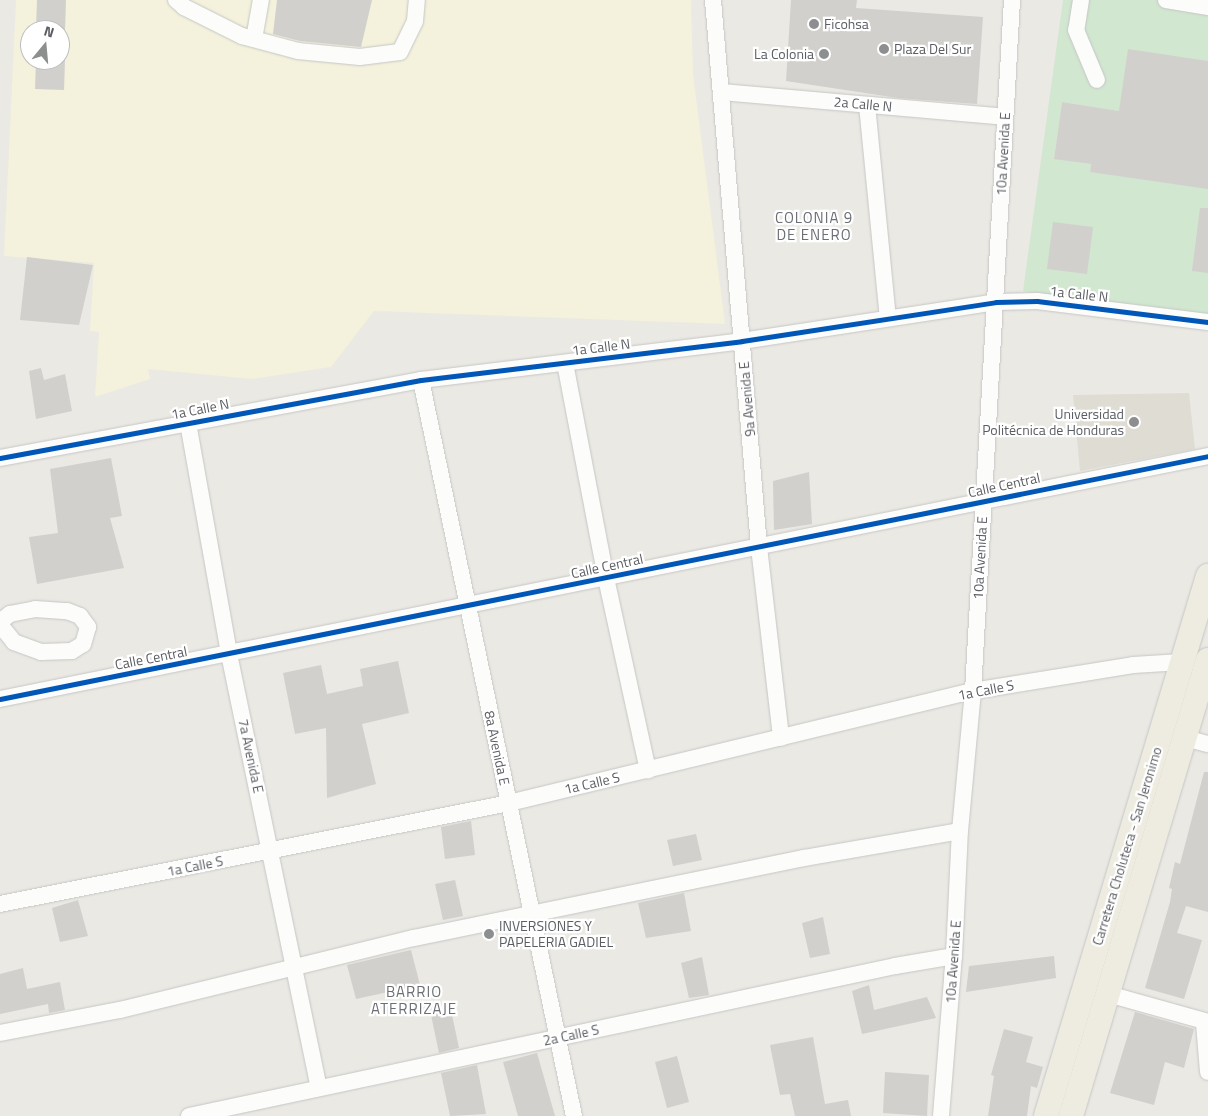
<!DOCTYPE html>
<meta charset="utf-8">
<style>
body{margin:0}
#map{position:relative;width:1208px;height:1116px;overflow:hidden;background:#eae9e4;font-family:"Titillium Web",sans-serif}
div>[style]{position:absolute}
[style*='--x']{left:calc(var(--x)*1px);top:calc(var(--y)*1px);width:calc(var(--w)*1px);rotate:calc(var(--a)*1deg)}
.commercial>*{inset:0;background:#f4f1dc}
.education>*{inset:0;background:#dedcd3}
.green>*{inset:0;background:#d1e7d0}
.building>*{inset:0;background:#d1d0cd}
.roads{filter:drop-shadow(0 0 1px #c6c6c5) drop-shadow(0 0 1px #c6c6c5)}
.minor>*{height:16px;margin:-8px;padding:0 8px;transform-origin:8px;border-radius:8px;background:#fcfcfb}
.highway>*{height:24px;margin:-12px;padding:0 12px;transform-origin:12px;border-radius:12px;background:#eeece0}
.cycleway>*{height:5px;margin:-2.5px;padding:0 2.5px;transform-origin:2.5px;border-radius:2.5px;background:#0057b8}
.dots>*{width:14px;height:14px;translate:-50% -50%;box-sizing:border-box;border:2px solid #fff;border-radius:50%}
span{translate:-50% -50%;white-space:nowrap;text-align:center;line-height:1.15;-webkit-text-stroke:4.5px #fff;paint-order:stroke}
.poi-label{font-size:14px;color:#5a5d62}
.left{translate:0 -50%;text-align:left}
.right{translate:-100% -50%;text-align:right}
.street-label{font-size:14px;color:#5a5d62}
.neighbourhood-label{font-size:15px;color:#6b6f74;letter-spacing:1px}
.north{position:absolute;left:20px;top:20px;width:50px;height:50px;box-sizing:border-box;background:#fff;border:1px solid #bdbec0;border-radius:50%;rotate:17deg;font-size:14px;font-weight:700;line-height:20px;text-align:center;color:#5a5d62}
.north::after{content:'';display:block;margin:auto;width:18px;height:22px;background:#8c8e90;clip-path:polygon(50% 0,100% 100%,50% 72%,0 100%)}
</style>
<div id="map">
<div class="commercial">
<div style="clip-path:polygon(evenodd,16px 0,691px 0,693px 74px,725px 324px,374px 311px,331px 367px,252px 379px,148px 369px,150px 379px,95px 397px,99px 332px,90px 331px,94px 263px,4px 256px,16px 0,30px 30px,60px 30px,60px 60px,30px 60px,30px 30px)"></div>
</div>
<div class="education">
<div style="clip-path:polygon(1189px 393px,1195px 449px,1080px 471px,1073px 395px)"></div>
</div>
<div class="green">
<div style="clip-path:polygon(1063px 0,1208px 0,1208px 61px,1119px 111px,1062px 102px,1054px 158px,1091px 164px,1090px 172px,1208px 177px,1208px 316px,1023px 291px)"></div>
</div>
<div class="building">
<div style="clip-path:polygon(37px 0,66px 0,65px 30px,36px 30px)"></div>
<div style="clip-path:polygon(277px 0,372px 0,361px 47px,300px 41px,273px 34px)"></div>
<div style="clip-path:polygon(791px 0,857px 0,856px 8px,983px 17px,977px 104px,898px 98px,786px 81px)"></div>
<div style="clip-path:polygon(1128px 49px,1208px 61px,1208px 189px,1090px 172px,1091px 164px,1054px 159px,1062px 102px,1119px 111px)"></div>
<div style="clip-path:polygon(36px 60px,65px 60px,64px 90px,35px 89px)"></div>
<div style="clip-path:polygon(1200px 208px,1208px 208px,1208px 273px,1192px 271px)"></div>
<div style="clip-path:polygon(1053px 222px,1093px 227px,1087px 274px,1047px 269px)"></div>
<div style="clip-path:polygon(27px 257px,93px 265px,79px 325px,20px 320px)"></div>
<div style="clip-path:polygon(41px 368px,44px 380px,65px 374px,72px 411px,36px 419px,29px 371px)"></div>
<div style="clip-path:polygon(111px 458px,122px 516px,110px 518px,124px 568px,37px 584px,29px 537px,58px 533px,50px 469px)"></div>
<div style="clip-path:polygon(809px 472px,812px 524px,774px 530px,773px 481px)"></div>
<div style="clip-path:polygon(398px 661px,409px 713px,362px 724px,376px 784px,327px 798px,326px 728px,295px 734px,283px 673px,321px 665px,327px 694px,363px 686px,360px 669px)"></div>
<div style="clip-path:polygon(1204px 772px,1208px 772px,1208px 912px,1186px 906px,1177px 933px,1202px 940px,1184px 999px,1145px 988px,1170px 902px,1172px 889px,1169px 888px,1175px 862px,1180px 864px)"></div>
<div style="clip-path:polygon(471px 821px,475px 855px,445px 859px,441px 827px)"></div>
<div style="clip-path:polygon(696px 834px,702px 860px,673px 866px,667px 840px)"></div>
<div style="clip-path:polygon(455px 880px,463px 916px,443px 920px,435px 884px)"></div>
<div style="clip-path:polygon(684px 893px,691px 931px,646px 938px,638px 903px)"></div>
<div style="clip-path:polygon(78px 900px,88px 936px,60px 942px,52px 908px)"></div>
<div style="clip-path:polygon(823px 917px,830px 954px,810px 958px,802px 923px)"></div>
<div style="clip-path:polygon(411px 950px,420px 985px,356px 999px,347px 965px)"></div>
<div style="clip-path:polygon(1054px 956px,1056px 978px,966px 992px,969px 966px)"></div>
<div style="clip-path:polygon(702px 957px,709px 995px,689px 998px,681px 963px)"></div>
<div style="clip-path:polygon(23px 968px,27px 989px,60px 982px,65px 1010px,49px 1013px,48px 1004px,0 1014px,0 974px)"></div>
<div style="clip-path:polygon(869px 985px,874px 1010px,927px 997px,936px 1018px,862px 1034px,852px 991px)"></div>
<div style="clip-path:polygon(451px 1010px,459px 1048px,439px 1053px,431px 1015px)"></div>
<div style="clip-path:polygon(1135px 1012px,1194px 1029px,1184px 1068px,1165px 1062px,1154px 1105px,1110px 1093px)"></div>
<div style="clip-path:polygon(1004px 1029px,1033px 1037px,1026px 1062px,1043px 1067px,1037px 1088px,1031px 1086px,1027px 1116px,988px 1116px,994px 1076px,991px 1075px)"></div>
<div style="clip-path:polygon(813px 1037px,825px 1104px,848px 1100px,851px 1116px,795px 1116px,790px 1094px,780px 1095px,770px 1045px)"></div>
<div style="clip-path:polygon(537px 1053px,555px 1116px,518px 1116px,503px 1062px)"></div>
<div style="clip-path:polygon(677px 1056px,689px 1102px,667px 1108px,655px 1062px)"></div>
<div style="clip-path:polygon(477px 1065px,486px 1114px,450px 1116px,441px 1073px)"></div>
<div style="clip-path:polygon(885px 1072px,929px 1075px,927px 1116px,883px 1113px)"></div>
</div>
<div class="roads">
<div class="minor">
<div style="--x:176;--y:0;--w:11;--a:41"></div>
<div style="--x:184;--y:7;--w:65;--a:26.6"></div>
<div style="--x:242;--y:36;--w:58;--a:15"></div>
<div style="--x:298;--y:51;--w:62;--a:5.5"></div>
<div style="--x:360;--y:57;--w:40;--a:-7.1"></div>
<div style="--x:400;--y:52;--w:34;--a:-64"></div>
<div style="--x:415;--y:21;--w:21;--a:-85"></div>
<div style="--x:713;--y:0;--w:549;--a:85.19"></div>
<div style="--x:759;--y:547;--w:192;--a:83.4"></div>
<div style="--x:1081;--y:0;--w:30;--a:99"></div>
<div style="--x:1076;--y:30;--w:54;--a:67.2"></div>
<div style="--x:1166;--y:0;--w:43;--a:9.5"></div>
<div style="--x:254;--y:39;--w:40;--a:-80"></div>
<div style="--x:721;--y:92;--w:285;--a:5"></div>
<div style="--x:867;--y:105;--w:214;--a:84.4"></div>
<div style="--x:565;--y:363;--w:219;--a:79.2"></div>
<div style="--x:606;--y:578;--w:197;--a:77.7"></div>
<div style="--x:421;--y:380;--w:752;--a:78.26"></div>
<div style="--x:188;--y:423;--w:235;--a:79.9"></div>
<div style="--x:229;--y:654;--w:443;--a:78.3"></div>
<div style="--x:0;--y:458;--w:428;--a:-10.5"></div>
<div style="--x:421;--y:380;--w:323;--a:-6.9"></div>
<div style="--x:742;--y:341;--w:257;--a:-8.7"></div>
<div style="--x:996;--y:302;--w:41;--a:-1.4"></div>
<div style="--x:1037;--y:301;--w:172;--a:7"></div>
<div style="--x:0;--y:622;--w:13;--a:-39"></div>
<div style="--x:10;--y:614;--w:25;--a:-11"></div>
<div style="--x:35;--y:609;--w:32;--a:4"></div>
<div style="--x:67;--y:611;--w:14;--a:21"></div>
<div style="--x:80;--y:616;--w:14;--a:54"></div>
<div style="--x:88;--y:627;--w:18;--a:106"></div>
<div style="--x:83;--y:644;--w:13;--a:148"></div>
<div style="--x:72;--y:651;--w:31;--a:178"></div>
<div style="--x:41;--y:652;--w:29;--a:-160"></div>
<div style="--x:14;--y:642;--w:22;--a:-129"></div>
<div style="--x:0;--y:699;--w:1232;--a:-11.37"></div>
<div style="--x:1185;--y:738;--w:24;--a:15"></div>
<div style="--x:0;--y:904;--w:519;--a:-11.22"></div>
<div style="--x:509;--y:803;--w:477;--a:-13.6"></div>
<div style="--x:973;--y:691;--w:162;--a:-9.2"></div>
<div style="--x:1133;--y:665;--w:49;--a:-3.5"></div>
<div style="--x:1108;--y:994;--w:104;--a:15.6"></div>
<div style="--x:1204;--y:1023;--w:49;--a:85.3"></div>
<div style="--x:0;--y:1033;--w:122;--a:-10.9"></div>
<div style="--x:120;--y:1010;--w:303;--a:-13.8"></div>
<div style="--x:414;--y:938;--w:398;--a:-11.6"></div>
<div style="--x:804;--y:858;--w:158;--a:-9.8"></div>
<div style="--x:189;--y:1116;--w:722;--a:-11.99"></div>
<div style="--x:895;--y:966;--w:60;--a:-9.6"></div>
<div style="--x:941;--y:1116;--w:161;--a:-85.4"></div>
<div style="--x:954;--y:956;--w:125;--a:-87.3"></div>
<div style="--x:960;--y:831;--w:141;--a:-84.7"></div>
<div style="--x:973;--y:691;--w:692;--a:-86.77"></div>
</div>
<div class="highway">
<div style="--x:1046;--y:1116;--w:564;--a:-73.3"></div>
<div style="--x:1071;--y:1116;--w:476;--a:-73.3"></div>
</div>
</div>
<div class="cycleway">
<div style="--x:0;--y:458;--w:428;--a:-10.5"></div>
<div style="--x:421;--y:380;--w:323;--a:-6.9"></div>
<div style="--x:742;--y:341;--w:257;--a:-8.7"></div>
<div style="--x:996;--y:302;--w:41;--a:-1.4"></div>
<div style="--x:1037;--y:301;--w:172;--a:7"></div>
<div style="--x:0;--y:699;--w:1232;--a:-11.37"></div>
</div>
<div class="dots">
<div style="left:814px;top:24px;background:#8c8e90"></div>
<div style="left:884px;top:49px;background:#8c8e90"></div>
<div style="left:824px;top:54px;background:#8c8e90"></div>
<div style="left:1134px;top:422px;background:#8c8e90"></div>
<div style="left:489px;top:934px;background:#8c8e90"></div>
</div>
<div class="poi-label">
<span class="left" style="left:824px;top:24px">Ficohsa</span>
<span class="left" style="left:894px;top:49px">Plaza Del Sur</span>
<span class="right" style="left:814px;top:54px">La Colonia</span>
<span class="right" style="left:1124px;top:422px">Universidad<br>Politécnica de Honduras</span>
<span class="left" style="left:499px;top:934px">INVERSIONES Y<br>PAPELERIA GADIEL</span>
</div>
<div class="street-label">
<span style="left:863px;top:104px;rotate:5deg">2a Calle N</span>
<span style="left:1003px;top:154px;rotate:-87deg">10a Avenida E</span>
<span style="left:1079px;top:294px;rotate:6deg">1a Calle N</span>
<span style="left:601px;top:347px;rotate:-7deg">1a Calle N</span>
<span style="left:747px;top:399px;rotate:-95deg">9a Avenida E</span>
<span style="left:200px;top:409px;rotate:-11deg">1a Calle N</span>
<span style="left:1004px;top:485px;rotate:-12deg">Calle Central</span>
<span style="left:980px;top:558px;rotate:-87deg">10a Avenida E</span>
<span style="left:607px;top:566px;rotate:-12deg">Calle Central</span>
<span style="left:151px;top:658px;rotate:-11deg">Calle Central</span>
<span style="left:986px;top:690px;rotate:-11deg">1a Calle S</span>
<span style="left:497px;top:748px;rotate:78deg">8a Avenida E</span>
<span style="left:251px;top:756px;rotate:78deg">7a Avenida E</span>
<span style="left:592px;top:783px;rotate:-13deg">1a Calle S</span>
<span style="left:1127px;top:846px;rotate:-73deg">Carretera Choluteca - San Jeronimo</span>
<span style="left:195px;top:866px;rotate:-11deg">1a Calle S</span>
<span style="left:953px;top:962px;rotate:-86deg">10a Avenida E</span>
<span style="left:571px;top:1035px;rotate:-12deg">2a Calle S</span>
</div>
<div class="neighbourhood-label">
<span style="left:814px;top:226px">COLONIA 9<br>DE ENERO</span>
<span style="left:414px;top:1000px">BARRIO<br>ATERRIZAJE</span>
</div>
<div class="north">N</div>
</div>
